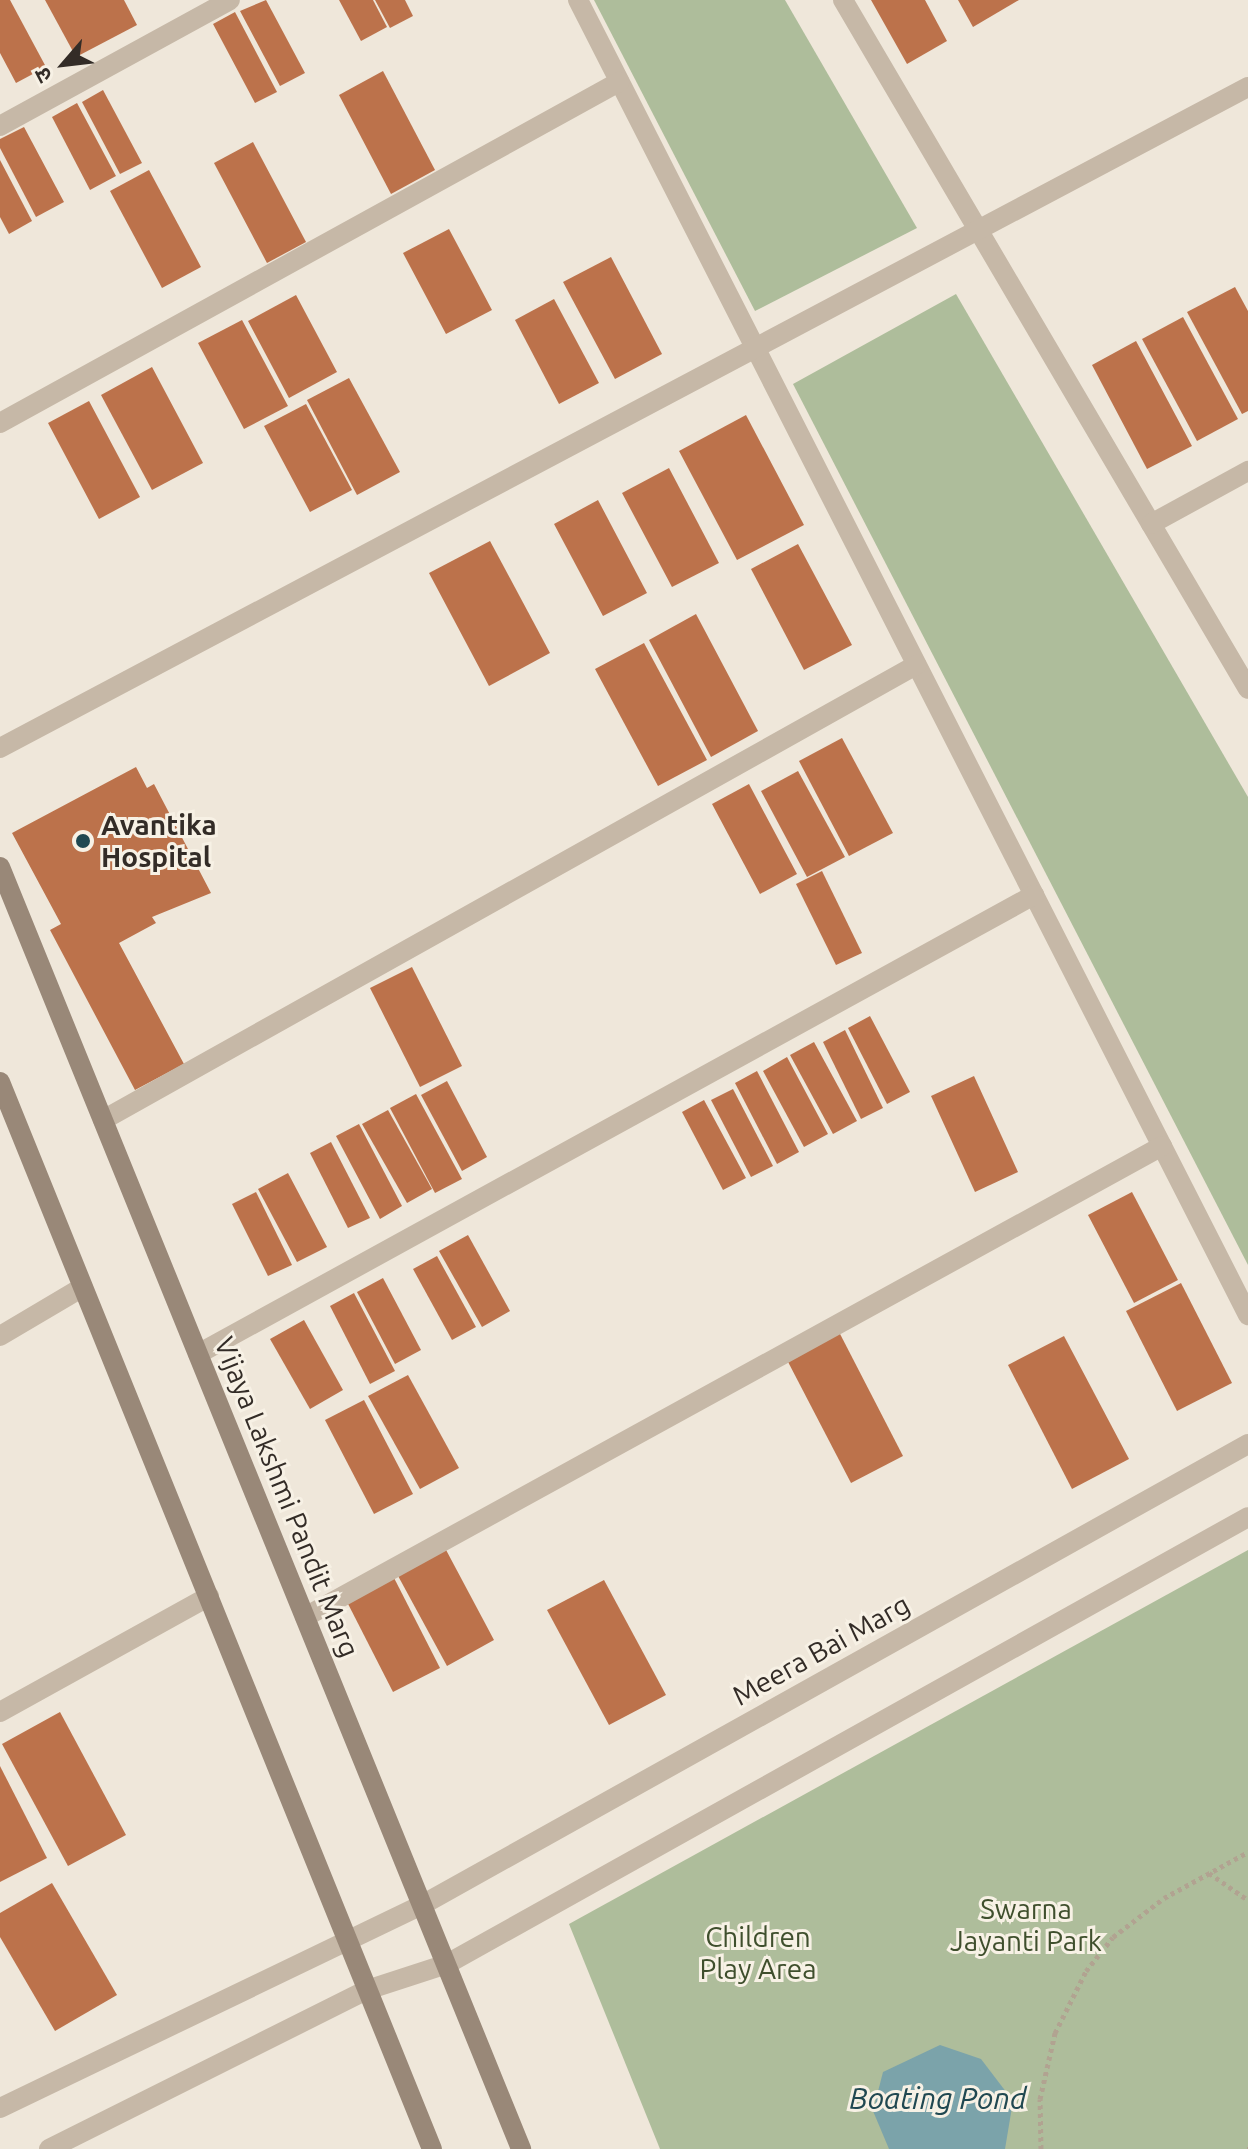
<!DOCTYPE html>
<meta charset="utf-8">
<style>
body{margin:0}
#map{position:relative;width:1248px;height:2149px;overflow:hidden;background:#efe7da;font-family:Ubuntu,"Noto Sans Devanagari",sans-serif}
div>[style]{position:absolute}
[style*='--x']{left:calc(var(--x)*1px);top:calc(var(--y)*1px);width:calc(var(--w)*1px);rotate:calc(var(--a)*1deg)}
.green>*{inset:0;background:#aebd9b}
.water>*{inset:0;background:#7ba3aa}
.building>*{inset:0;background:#bc724b}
.path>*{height:5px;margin-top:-2.5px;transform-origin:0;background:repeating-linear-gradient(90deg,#b1a391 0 4px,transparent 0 8px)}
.street>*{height:20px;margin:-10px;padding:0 10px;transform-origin:10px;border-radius:10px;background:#c6b8a7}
.secondary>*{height:20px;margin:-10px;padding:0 10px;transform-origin:10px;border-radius:10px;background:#998878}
.dots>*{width:22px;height:22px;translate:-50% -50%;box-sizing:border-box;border:4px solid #f7f1e5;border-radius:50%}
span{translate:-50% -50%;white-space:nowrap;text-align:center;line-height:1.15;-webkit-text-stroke:6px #f7f1e5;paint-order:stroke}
.poi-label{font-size:28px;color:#332c27;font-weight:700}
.left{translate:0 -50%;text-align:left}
.street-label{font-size:28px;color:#332c27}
.park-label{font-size:28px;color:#3f4f2d}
.water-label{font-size:30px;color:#204851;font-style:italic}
.north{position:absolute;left:24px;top:24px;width:80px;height:80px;-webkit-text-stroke:6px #f7f1e5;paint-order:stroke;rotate:242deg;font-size:22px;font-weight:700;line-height:32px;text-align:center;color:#332c27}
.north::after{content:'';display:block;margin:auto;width:28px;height:36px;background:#332c27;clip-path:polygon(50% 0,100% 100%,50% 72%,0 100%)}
</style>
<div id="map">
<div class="green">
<div style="clip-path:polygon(594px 0,785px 0,917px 228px,755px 311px)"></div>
<div style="clip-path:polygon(956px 294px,1248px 797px,1248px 1265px,793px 384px)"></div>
<div style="clip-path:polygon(1248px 1550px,1248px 2149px,660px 2149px,569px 1924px)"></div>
</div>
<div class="water">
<div style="clip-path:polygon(940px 2045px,981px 2059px,1013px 2101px,1005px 2149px,889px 2149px,873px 2111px,883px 2072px)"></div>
</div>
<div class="building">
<div style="clip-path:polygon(0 0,10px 0,46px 67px,16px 83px,0 53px)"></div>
<div style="clip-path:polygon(45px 0,124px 0,137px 25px,76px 57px)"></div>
<div style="clip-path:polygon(266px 0,305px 73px,280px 86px,240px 11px)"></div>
<div style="clip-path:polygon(339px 0,373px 0,387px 27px,361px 41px)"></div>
<div style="clip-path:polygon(375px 0,405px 0,413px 16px,390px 28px)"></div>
<div style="clip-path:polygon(871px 0,925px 0,947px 41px,907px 64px)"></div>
<div style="clip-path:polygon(958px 0,1019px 0,973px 27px)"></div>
<div style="clip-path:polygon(235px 12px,277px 92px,255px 103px,213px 24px)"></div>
<div style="clip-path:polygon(383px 71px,435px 170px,391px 194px,339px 95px)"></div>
<div style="clip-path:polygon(103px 90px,142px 163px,120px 174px,82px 102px)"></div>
<div style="clip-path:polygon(77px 103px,116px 176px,90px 190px,52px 117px)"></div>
<div style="clip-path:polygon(24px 127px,64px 202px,36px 217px,0 148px,0 139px)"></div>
<div style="clip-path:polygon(253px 142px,306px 242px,267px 263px,214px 163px)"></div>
<div style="clip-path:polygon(0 160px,32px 221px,9px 234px,0 217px)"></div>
<div style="clip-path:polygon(149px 170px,201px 267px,162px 288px,110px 191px)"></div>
<div style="clip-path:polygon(449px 229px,492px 310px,446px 334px,403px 253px)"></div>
<div style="clip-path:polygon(611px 257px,662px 354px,615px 379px,563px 282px)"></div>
<div style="clip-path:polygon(1235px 287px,1248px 311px,1248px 411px,1242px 414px,1187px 312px)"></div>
<div style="clip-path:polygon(296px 295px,337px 372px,289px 398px,248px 321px)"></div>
<div style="clip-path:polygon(554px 299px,599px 383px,559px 404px,515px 320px)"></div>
<div style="clip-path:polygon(1183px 317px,1238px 419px,1197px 441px,1142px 339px)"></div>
<div style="clip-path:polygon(242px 320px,288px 406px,244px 429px,198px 343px)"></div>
<div style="clip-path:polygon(1136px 341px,1192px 446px,1147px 469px,1092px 365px)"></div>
<div style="clip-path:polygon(152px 367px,203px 463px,152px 490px,101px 395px)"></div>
<div style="clip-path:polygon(349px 378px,400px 472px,357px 495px,307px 400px)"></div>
<div style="clip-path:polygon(89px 401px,140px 497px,99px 519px,48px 423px)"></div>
<div style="clip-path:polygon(306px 404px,352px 490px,310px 512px,264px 426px)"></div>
<div style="clip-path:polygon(746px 415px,804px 525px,737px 560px,679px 451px)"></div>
<div style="clip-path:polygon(669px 468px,719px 563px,672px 587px,622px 493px)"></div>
<div style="clip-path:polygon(598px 500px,647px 593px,603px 616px,554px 524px)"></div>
<div style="clip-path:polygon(490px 541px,550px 653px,489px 686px,429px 573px)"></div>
<div style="clip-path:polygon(798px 544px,852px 645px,804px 670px,751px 569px)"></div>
<div style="clip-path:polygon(696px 614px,758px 731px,711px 757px,649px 640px)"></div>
<div style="clip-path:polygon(644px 643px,707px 760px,658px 786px,595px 669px)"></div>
<div style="clip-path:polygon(842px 738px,893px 833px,849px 856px,799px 761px)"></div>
<div style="clip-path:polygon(136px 767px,147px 788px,154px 784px,211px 893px,152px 917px,156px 923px,119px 943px,184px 1064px,135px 1090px,50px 930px,61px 924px,12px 833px)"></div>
<div style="clip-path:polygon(798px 771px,845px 857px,807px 877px,761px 791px)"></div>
<div style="clip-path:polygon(749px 784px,797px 874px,760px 894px,712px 804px)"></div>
<div style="clip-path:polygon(822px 871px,862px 953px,836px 965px,796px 884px)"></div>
<div style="clip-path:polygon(412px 967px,462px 1066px,420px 1087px,370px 988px)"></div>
<div style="clip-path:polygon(870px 1016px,910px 1092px,887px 1104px,848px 1028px)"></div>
<div style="clip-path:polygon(845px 1030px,883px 1108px,861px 1119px,823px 1042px)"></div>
<div style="clip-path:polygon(814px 1042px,857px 1121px,833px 1134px,790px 1055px)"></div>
<div style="clip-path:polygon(787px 1057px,828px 1134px,804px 1147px,763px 1071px)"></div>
<div style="clip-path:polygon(757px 1071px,799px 1152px,777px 1164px,735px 1083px)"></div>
<div style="clip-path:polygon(974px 1076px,1018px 1172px,975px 1192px,931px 1096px)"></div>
<div style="clip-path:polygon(447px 1081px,487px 1157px,462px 1171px,421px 1095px)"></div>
<div style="clip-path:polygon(733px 1089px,773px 1166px,751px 1177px,711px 1100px)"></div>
<div style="clip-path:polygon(416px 1094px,462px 1179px,435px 1193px,390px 1108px)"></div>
<div style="clip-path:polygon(704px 1100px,746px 1178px,723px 1190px,682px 1112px)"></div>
<div style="clip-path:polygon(388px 1110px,432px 1189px,407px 1203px,362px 1124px)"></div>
<div style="clip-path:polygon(359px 1124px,402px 1206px,380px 1219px,336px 1136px)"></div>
<div style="clip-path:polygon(331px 1142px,370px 1218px,348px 1228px,310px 1153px)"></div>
<div style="clip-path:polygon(288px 1173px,327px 1247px,297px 1262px,258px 1189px)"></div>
<div style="clip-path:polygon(256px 1192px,292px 1265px,268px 1276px,232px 1204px)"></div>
<div style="clip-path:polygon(1132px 1192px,1178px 1280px,1134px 1303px,1088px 1215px)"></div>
<div style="clip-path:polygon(468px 1235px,510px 1311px,482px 1327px,439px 1251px)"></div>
<div style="clip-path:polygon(437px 1256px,476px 1327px,452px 1340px,413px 1269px)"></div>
<div style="clip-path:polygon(383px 1278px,421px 1350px,395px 1364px,357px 1292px)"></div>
<div style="clip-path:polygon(1181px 1283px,1232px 1383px,1177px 1411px,1126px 1311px)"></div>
<div style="clip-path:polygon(354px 1293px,395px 1371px,370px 1384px,330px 1306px)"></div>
<div style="clip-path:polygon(304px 1320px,343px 1390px,310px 1409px,270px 1339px)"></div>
<div style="clip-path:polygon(838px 1330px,903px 1456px,851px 1483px,786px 1358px)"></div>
<div style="clip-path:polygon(1064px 1336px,1129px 1459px,1072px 1489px,1008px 1365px)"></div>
<div style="clip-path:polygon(408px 1375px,459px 1468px,420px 1489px,368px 1396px)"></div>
<div style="clip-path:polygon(364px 1400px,413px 1494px,374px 1514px,325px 1420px)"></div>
<div style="clip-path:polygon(445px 1548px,494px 1640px,447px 1666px,397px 1574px)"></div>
<div style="clip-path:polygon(391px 1572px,440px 1668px,393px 1692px,344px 1596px)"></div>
<div style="clip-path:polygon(604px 1580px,666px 1695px,609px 1725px,547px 1610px)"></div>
<div style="clip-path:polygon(60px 1712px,126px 1835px,68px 1866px,2px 1744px)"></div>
<div style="clip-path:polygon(0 1766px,47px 1858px,0 1882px)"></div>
<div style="clip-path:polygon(52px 1883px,117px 1995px,55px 2031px,0 1937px,0 1913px)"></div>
</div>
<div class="path">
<div style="--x:1209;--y:1873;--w:47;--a:34.7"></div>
<div style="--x:1041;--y:2149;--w:50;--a:-91.1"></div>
<div style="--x:1040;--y:2099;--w:68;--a:-77.2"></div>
<div style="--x:1055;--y:2033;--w:69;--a:-63.4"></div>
<div style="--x:1086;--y:1971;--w:43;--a:-51.5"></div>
<div style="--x:1113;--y:1937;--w:64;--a:-37.4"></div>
<div style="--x:1164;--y:1898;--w:96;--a:-28.7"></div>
<div style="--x:1247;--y:2149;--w:1;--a:0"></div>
</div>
<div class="street">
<div style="--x:578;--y:0;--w:1476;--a:63"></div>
<div style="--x:843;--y:0;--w:799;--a:59.55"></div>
<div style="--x:0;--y:126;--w:262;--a:-28.7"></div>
<div style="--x:0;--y:423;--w:707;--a:-28.85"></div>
<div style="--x:1151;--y:524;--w:111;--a:-28.7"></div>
<div style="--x:0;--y:748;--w:1412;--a:-27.91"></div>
<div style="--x:103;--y:1120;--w:932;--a:-29.23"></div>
<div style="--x:0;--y:1336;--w:96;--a:-30.6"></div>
<div style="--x:198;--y:1354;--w:954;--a:-28.77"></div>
<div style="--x:305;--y:1617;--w:978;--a:-28.79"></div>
<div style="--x:0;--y:1712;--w:239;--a:-29"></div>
<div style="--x:0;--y:2108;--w:468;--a:-25.7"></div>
<div style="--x:422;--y:1905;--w:946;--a:-29.17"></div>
<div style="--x:49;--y:2149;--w:356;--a:-26.6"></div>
<div style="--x:367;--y:1990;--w:84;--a:-18"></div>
<div style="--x:447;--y:1964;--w:917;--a:-29.16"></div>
</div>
<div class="secondary">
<div style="--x:0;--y:867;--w:1384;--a:67.88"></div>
<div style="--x:0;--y:1082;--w:1151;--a:67.96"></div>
</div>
<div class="dots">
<div style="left:83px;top:841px;background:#204851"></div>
</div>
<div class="poi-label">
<span class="left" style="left:101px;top:841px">Avantika<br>Hospital</span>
</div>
<div class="street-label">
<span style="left:287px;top:1497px;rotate:68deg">Vijaya Lakshmi Pandit Marg</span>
<span style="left:821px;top:1650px;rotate:-29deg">Meera Bai Marg</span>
</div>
<div class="park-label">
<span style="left:1026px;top:1925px">Swarna<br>Jayanti Park</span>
<span style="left:758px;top:1953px">Children<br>Play Area</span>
</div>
<div class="water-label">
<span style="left:938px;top:2098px">Boating Pond</span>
</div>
<div class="north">उ</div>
</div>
